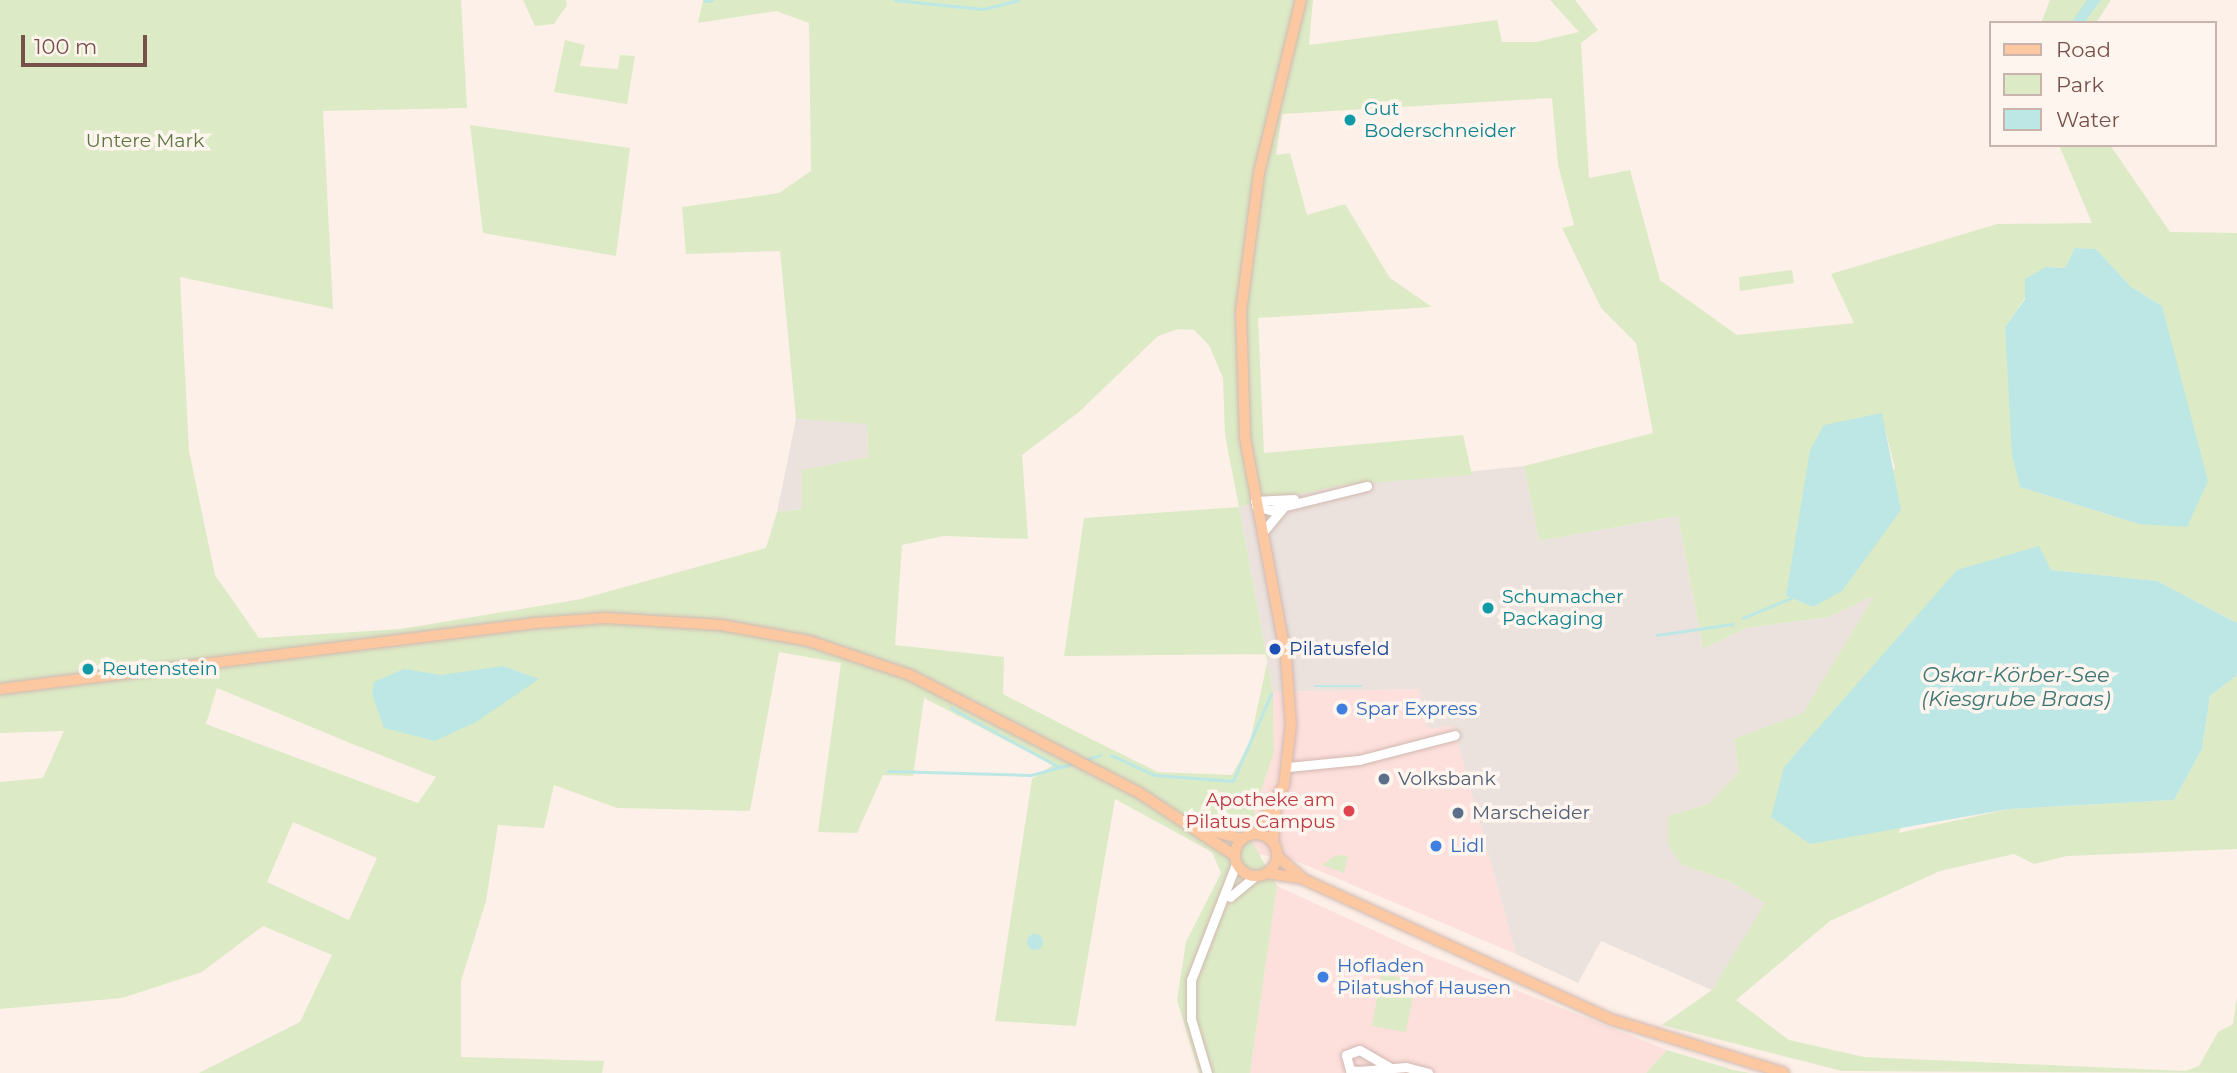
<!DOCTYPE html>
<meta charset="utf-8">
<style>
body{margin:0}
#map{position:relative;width:2237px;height:1073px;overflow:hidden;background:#fdf0e8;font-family:Montserrat,sans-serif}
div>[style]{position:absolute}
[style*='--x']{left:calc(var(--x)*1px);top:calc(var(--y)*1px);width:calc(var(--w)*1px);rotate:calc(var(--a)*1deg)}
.commercial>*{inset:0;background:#fddfdc}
.industrial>*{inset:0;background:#ebe2de}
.green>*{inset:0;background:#dcebc6}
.water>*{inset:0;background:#bce7e5}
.round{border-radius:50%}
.stream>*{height:2.5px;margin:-1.25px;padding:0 1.25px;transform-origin:1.25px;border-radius:1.25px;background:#bce7e5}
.roads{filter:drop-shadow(0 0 2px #d1b8b0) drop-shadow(0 0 2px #d1b8b0)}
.minor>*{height:9px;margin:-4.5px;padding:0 4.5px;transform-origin:4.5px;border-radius:4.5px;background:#fff}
.major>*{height:10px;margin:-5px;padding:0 5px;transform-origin:5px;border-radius:5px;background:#fbc8a1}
.major>.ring{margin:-5px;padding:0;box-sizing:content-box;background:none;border:10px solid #fbc8a1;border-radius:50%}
.dots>*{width:19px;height:19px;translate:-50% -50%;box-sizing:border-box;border:4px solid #fff5ef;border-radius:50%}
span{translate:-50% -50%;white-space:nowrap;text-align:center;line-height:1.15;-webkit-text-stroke:7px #fff5ef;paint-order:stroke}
.culture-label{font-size:19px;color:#0d838f}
.left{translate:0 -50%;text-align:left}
.park-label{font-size:19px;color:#5b7740}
.transit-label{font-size:19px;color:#164399}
.shop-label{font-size:19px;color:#366cbe}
.service-label{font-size:19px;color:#4e5e75}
.health-label{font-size:19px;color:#be3a42}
.right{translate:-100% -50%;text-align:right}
.water-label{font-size:21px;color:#3b7574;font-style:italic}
.legend{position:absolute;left:1989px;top:21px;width:228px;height:126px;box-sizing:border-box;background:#fff5ef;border:2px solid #c9b4ad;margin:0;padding:9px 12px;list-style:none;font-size:21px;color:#77524b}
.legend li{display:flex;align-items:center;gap:14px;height:35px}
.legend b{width:35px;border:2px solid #c9b4ad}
.scale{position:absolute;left:21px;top:35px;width:126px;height:32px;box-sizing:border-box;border:4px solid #77524b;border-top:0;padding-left:9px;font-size:21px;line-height:24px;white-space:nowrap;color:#77524b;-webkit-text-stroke:5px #fff5ef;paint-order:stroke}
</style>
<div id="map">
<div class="commercial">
<div style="clip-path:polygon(1420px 689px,1453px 725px,1516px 954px,1296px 861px,1257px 854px,1246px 831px,1258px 823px,1254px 812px,1274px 752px,1273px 692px)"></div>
<div style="clip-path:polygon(1277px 886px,1425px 954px,1667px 1050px,1646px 1073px,1250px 1073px)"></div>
</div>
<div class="industrial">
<div style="clip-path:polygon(796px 419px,867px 423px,868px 457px,803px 470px,802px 509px,777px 512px)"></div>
<div style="clip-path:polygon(1524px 466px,1539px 541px,1678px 516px,1703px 649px,1746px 628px,1829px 617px,1876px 594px,1803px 714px,1734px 739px,1739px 772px,1708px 804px,1668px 816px,1682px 865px,1729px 881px,1766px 903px,1712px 990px,1601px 941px,1578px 983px,1516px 954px,1453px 725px,1428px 729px,1419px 689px,1273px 692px,1239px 507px,1342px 485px)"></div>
</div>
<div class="green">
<div style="clip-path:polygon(evenodd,0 0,461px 0,467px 108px,323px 111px,333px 309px,180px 277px,189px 451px,215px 575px,259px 638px,401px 629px,581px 599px,766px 548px,777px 512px,802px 509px,802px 470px,868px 457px,867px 424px,796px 419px,780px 251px,686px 254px,682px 207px,779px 193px,811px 171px,809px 23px,776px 11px,698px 23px,703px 0,1313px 0,1309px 45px,1497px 20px,1502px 42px,1536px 42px,1579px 32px,1550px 0,1575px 0,1598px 30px,1581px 43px,1589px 178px,1630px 170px,1660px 280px,1737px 335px,1854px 323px,1831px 274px,1997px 224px,2092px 223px,2059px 145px,2110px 145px,2170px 232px,2237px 233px,2237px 623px,2157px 581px,2051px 570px,1898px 833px,2009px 809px,2174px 800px,2202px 749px,2210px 696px,2237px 675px,2237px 849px,2067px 856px,2034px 864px,2014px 854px,1940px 871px,1830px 921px,1736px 1000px,1789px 1040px,1864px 1057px,2185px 1071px,2199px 1066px,2218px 1032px,2233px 1024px,2237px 996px,2237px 1073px,1842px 1071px,1662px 1025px,1712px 990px,1765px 903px,1729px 881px,1682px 865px,1668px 845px,1668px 816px,1708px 804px,1739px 772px,1734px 739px,1803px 713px,1875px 595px,1829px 617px,1746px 628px,1703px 649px,1678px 516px,1539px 541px,1524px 466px,1653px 433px,1636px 343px,1601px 308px,1562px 228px,1574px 225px,1558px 165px,1552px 98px,1282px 114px,1276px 155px,1290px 153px,1307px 215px,1345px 204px,1390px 278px,1432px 307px,1258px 318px,1264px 453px,1463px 435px,1472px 475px,1342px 485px,1239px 507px,1273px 692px,1274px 752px,1254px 812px,1258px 823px,1246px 831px,1277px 886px,1250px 1073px,1199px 1073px,1177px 1000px,1186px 942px,1221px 873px,1212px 852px,1115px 799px,1076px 1026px,995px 1021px,1032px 779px,1053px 765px,924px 698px,913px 776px,883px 775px,857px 833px,818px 832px,841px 663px,779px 652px,750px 811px,617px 808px,554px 785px,544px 828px,498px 825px,486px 901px,461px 981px,461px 1057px,604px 1061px,602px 1073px,199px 1073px,300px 1022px,332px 955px,263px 926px,202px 972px,122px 998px,0 1009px,0 782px,43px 778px,64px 731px,0 733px,0 0,2075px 248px,2096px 249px,2130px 286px,2162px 306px,2139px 524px,2020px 487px,2005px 327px,2046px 267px,2065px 268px,2075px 248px,0 0,1178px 329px,1194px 330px,1209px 345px,1223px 378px,1225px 435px,1239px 507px,1084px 518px,1064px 656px,1269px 654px,1250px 742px,1232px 775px,1158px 772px,1089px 738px,1003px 694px,1004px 657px,895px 645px,902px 545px,944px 536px,1028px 539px,1022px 455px,1079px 412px,1158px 336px,1178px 329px,0 0,1881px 413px,1895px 468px,1813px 607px,1786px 596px,1802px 530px,1881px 413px,0 0,217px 688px,350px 743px,436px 777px,418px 803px,206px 724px,217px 688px,0 0,293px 822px,377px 858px,349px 920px,267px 882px,293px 822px)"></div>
<div style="clip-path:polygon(523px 0,566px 0,567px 5px,554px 24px,535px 26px)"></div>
<div style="clip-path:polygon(2050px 0,2111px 0,2096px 23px,2041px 23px)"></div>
<div style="clip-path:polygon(565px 40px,585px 45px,580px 66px,618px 69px,620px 55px,635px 56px,627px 104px,554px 92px)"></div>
<div style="clip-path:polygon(470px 125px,630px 148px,616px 256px,483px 233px)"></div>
<div style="clip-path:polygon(1792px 270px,1794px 283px,1740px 291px,1739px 277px)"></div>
<div style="clip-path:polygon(1336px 855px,1348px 856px,1344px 873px,1322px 865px)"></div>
<div style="clip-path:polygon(1381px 974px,1416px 981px,1406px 1032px,1372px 1026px)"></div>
<div style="clip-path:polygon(1667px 1050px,1734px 1070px,1750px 1073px,1646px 1073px)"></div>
</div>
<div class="water">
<div style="clip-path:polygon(2087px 0,2101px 0,2084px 23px,2071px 23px)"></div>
<div style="clip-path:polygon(2075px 248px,2096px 249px,2130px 286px,2162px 306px,2208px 481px,2187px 527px,2139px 524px,2020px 487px,2012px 455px,2005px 327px,2025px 299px,2025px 279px,2046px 267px,2065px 268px)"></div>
<div style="clip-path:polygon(1882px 413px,1901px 510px,1842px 591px,1813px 607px,1786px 596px,1810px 450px,1824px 425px)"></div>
<div style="clip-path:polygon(2039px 546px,2051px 570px,2157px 581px,2237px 623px,2237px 675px,2210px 696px,2202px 749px,2174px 800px,2009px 809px,1810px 844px,1771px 817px,1784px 767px,1957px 570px)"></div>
<div style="clip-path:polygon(503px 666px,539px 679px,476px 722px,435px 741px,384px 728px,372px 694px,374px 682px,404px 669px,441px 675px)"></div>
<div class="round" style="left:1027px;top:934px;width:16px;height:16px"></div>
</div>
<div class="stream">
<div style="--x:895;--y:0;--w:88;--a:5.8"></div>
<div style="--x:983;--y:9;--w:36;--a:-14"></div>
<div style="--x:705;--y:1;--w:7;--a:-8"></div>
<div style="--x:1743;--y:618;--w:52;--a:-22.6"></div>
<div style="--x:1657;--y:635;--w:76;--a:-8.3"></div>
<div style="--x:1315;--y:686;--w:46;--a:0"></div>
<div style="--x:951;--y:708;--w:123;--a:28.6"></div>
<div style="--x:1111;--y:755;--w:48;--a:24.4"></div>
<div style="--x:1155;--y:775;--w:78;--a:4.4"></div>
<div style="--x:1233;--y:781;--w:95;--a:-66.4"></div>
<div style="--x:1085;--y:760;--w:16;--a:-18"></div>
<div style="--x:888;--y:771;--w:143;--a:1.6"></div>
<div style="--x:1031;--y:775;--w:42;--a:-15"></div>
</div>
<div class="roads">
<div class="minor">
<div style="--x:1255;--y:501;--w:39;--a:-3"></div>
<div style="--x:1256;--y:506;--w:15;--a:16"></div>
<div style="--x:1270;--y:510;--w:100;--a:-13.9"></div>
<div style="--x:1262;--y:533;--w:33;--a:-50"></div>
<div style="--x:1288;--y:767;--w:71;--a:-5.6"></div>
<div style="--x:1359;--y:760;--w:99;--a:-14.6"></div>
<div style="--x:1230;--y:897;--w:31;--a:-40"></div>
<div style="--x:1389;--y:1067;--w:34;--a:-150"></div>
<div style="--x:1359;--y:1050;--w:14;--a:159"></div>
<div style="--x:1346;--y:1055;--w:16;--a:75"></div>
<div style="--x:1350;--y:1070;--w:8;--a:7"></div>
<div style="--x:1358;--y:1071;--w:48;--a:-4.8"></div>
<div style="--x:1406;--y:1067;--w:23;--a:15"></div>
<div style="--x:1207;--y:1073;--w:56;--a:-106.5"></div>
<div style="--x:1191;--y:1019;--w:39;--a:-90"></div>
<div style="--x:1191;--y:980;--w:124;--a:-68.8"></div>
</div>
<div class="major">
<div style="--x:0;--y:689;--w:540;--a:-7.02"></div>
<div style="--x:536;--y:623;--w:70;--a:-4.1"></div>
<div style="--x:606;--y:618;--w:115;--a:3.5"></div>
<div style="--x:721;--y:625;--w:89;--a:10.3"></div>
<div style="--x:809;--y:641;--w:107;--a:18.6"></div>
<div style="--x:910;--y:675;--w:256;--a:27.2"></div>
<div style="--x:1138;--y:792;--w:115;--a:33.3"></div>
<div style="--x:1211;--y:831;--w:32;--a:14"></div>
<div class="ring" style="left:1235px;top:834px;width:32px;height:32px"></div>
<div style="--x:1256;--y:834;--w:56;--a:-60.3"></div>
<div style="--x:1284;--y:785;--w:60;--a:-83.3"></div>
<div style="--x:1291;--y:725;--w:68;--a:-94.2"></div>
<div style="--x:1286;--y:657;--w:224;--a:-100.6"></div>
<div style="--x:1245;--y:437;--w:125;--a:-91.8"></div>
<div style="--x:1241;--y:312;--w:140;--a:-82.6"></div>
<div style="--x:1259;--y:173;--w:178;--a:-76.4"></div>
<div style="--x:1273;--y:842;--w:33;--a:-85"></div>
<div style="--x:1277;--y:856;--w:32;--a:41"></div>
<div style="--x:1267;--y:873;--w:36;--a:9"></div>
<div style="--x:1303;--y:879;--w:337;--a:24.5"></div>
<div style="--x:1610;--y:1019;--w:182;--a:17.2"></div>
</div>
</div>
<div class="dots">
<div style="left:1350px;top:120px;background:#0f9aa8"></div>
<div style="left:1488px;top:608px;background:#0f9aa8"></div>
<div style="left:1275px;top:649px;background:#1a4fb4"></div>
<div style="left:88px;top:669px;background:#0f9aa8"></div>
<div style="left:1342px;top:709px;background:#3f7fe0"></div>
<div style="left:1384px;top:779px;background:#5c6f8a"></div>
<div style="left:1349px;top:811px;background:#e0444e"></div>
<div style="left:1458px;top:813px;background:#5c6f8a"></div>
<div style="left:1436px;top:846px;background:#3f7fe0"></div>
<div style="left:1323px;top:977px;background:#3f7fe0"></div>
</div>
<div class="culture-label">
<span class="left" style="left:1364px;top:120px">Gut<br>Boderschneider</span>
<span class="left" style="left:1502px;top:608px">Schumacher<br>Packaging</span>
<span class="left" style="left:102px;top:669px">Reutenstein</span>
</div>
<div class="park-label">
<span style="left:145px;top:141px">Untere Mark</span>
</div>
<div class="transit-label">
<span class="left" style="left:1289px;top:649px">Pilatusfeld</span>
</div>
<div class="shop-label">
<span class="left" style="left:1356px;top:709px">Spar Express</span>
<span class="left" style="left:1450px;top:846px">Lidl</span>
<span class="left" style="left:1337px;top:977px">Hofladen<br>Pilatushof Hausen</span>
</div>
<div class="service-label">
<span class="left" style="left:1398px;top:779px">Volksbank</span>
<span class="left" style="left:1472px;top:813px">Marscheider</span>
</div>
<div class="health-label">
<span class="right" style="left:1335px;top:811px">Apotheke am<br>Pilatus Campus</span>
</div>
<div class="water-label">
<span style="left:2016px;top:687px">Oskar-Körber-See<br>(Kiesgrube Braas)</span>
</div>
<ul class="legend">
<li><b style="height:9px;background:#fbc8a1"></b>Road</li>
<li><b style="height:19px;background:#dcebc6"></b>Park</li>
<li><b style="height:19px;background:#bce7e5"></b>Water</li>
</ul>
<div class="scale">100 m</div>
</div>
